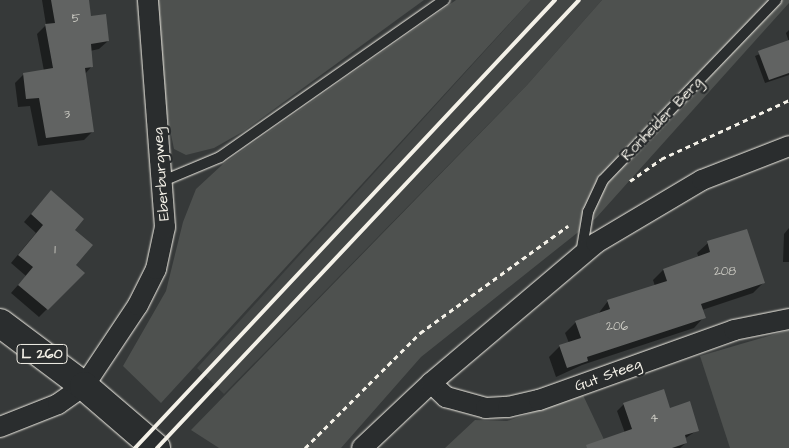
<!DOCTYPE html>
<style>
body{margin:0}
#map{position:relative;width:789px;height:448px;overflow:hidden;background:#363939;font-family:"Architects Daughter",sans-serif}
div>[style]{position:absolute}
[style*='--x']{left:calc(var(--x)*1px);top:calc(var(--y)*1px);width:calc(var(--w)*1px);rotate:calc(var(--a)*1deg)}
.built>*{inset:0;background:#434645}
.green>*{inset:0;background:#4e514f}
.shadow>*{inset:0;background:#0007}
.building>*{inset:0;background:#616362}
.path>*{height:3px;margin-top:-1.5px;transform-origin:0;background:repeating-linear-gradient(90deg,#f4f1e8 0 5px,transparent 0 9px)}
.roads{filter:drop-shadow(0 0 1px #f4f1e8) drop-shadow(0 0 1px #f4f1e8)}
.lane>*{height:10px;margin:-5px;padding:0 5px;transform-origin:5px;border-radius:5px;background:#2a2d2e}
.street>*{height:20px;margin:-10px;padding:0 10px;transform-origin:10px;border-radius:10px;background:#2a2d2e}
.primary>*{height:28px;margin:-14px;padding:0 14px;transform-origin:14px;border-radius:14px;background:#2a2d2e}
.rail>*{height:4px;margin:-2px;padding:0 2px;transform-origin:2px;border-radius:2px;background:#f4f1e8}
span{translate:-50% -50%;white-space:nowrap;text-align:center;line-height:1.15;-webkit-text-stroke:4.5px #2a2d2e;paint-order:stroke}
.number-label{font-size:12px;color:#cfcec6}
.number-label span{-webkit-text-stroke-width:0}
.shield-label span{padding:1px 4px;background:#2a2d2e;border:1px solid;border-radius:4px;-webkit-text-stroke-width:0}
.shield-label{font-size:14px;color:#f4f1e8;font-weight:700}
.street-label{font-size:15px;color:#f4f1e8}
</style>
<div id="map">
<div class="built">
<div style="clip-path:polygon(531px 0,602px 0,527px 85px,224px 394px,197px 368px)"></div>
</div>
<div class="green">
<div style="clip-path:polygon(157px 0,424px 0,244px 131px,214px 148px,186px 155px,174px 149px,166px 110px)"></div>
<div style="clip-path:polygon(456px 0,531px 0,161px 403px,123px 366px,166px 291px,183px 222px,196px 189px,223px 164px)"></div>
<div style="clip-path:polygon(602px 0,789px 0,789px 3px,596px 218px,421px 357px,341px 448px,219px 448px,191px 430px,527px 85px)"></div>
<div style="clip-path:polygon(789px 330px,789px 448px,730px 448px,700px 356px)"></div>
<div style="clip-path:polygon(583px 395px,608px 448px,445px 448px,475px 420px,507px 421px)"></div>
</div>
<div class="shadow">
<div style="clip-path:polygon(42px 0,88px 0,90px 18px,108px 41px,99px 49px,90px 51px,92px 66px,85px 74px,93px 131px,84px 140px,38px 146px,30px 106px,18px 107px,15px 83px,23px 75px,44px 71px,37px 34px,46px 25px)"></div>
<div style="clip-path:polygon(789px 30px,789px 75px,765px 83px,755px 56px,789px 42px,786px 33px)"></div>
<div style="clip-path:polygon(43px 200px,73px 230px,74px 265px,83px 273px,39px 317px,11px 293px,26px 276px,11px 263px,36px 233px,24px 222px)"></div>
<div style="clip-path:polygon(789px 228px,789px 262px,783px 262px,784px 234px)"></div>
<div style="clip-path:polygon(708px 243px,763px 283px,753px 293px,702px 310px,704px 317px,694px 328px,582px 365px,556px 377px,549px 357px,560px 346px,569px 343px,565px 333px,576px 322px,598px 314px,608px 301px,655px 286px,653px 280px,663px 270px,699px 258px,697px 253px)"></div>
<div style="clip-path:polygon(624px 404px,670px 409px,698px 430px,684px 439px,686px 443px,680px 448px,600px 448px,625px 433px,617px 411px)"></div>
</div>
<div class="building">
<div style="clip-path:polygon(51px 0,89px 0,91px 16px,106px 14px,109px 41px,91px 44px,93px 67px,85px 68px,94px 132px,46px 138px,39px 98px,26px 99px,23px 73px,53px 68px,45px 24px,55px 23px)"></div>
<div style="clip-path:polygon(789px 40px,789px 73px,769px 80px,758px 51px)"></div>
<div style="clip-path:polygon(51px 190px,84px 219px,75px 230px,93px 245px,76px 265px,85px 273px,48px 310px,18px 285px,33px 267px,18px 255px,43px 225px,31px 214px)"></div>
<div style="clip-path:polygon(747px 229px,765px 283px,701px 304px,706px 318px,587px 357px,588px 361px,567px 368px,559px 345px,581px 338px,575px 321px,610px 309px,607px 300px,667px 281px,663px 269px,710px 252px,707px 241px)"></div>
<div style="clip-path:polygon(664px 389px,670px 408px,690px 401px,699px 431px,685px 435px,687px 443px,672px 448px,587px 448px,586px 445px,632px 429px,623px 403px)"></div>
</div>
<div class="path">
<div style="--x:630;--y:181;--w:38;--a:-35"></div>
<div style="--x:661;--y:159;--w:141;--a:-24.7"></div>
<div style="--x:305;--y:448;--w:163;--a:-45"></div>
<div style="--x:420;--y:333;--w:183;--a:-35.9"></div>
</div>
<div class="roads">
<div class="lane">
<div style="--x:163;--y:181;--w:62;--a:-22.8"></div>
<div style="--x:220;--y:157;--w:274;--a:-35"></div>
<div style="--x:581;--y:254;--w:43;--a:-80.5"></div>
<div style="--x:588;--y:212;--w:35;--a:-65"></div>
<div style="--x:603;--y:180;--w:250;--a:-46.1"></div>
</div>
<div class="street">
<div style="--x:431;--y:383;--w:21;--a:43"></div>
<div style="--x:446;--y:397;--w:41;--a:15.4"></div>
<div style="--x:486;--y:408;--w:22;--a:-3"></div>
<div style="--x:508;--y:407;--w:32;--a:-13"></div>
<div style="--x:539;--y:400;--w:207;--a:-19.7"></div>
<div style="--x:734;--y:330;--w:56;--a:-11.3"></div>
<div style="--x:0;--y:427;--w:62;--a:-21.6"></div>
<div style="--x:58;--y:404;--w:32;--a:-35"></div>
<div style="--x:84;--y:386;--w:97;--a:-56.3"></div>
<div style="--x:138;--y:305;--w:40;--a:-63.4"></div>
<div style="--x:156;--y:269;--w:43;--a:-77.9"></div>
<div style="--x:165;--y:227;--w:228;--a:-94.3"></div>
<div style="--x:362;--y:448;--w:95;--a:-43.3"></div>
<div style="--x:431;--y:383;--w:216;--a:-40.3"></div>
<div style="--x:596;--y:243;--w:123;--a:-30.7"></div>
<div style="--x:702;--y:180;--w:93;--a:-21.3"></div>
</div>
<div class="primary">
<div style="--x:0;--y:323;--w:105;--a:36.9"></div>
<div style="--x:84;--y:386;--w:95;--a:40.7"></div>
</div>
</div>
<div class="rail">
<div style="--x:135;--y:448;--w:614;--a:-46.85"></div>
<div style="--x:157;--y:448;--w:615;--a:-46.71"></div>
</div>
<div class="number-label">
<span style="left:76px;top:19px">5</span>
<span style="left:67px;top:115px">3</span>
<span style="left:55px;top:250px">1</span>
<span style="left:725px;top:272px">208</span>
<span style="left:617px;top:327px">206</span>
<span style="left:654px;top:419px">4</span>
</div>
<div class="shield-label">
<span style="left:42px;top:354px">L 260</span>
</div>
<div class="street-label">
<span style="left:662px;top:119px;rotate:-46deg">Ronheider Berg</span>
<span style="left:161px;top:174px;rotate:-94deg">Eberburgweg</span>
<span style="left:608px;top:375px;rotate:-20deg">Gut Steeg</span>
</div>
</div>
